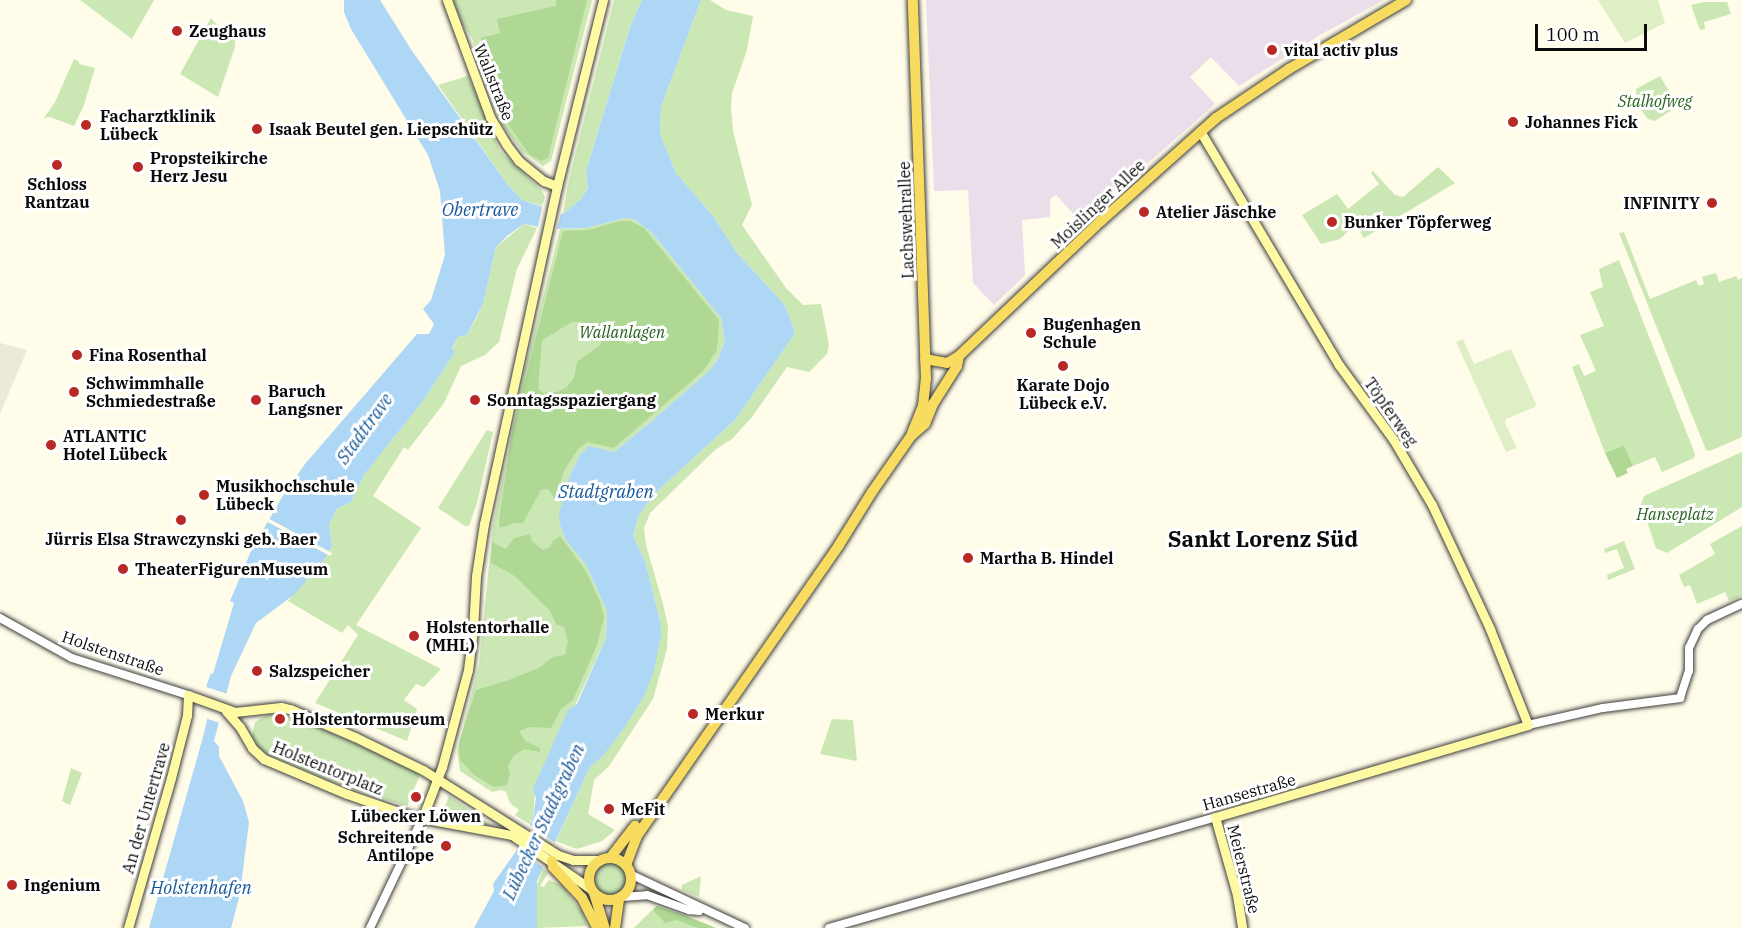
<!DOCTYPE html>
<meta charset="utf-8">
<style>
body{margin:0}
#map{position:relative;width:1742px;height:928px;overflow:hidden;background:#fffce9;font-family:"IBM Plex Serif",serif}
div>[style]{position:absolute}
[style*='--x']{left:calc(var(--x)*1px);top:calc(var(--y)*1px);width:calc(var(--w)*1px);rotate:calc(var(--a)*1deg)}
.industrial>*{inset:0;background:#eadeea}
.green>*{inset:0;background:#cbe8b4}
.round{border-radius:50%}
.forest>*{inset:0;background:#aed893}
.pitch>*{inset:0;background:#deefc5}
.plaza>*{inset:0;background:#ede9da}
.water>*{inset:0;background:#aed6f5}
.pier>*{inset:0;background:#fffce9}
.roads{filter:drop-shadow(0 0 2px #3e3e3e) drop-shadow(0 0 2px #3e3e3e)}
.tertiary>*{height:8px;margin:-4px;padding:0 4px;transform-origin:4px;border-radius:4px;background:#fff}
.secondary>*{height:9px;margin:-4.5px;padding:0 4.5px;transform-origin:4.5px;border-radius:4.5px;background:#fefaa4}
.primary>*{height:10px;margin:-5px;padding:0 5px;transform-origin:5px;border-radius:5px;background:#f7dc60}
.primary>.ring{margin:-5px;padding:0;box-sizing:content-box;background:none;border:10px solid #f7dc60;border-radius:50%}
.dots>*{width:16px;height:16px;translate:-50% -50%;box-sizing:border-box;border:3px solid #fff;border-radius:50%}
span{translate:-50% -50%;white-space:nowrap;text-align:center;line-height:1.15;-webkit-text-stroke:6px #fff;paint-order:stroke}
.poi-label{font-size:16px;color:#0b0b0b;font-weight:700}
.left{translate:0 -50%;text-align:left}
.right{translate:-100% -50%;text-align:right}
.street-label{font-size:16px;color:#0b0b0b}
.park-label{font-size:16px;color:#26611d;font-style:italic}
.water-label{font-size:18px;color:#17589a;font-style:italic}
.district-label{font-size:22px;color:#0b0b0b;font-weight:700}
.scale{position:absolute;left:1535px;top:24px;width:112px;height:27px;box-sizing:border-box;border:3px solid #0b0b0b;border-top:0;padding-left:8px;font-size:18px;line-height:21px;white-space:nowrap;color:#0b0b0b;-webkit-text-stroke:4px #fff;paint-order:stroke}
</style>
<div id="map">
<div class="industrial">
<div style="clip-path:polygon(926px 0,1384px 0,1320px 35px,1239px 86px,1211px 57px,1190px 77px,1215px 104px,1081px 222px,1056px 195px,1050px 199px,1050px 217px,1022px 220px,1025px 275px,994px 305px,973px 283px,968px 190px,934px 191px)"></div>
</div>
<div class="green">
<div style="clip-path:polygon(80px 0,154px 0,132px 39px)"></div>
<div style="clip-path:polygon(453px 0,592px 0,551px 161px,543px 166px,523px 152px,501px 123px,476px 62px,473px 40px,462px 23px)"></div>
<div style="clip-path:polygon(614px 0,642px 0,631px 24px,586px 171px,588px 186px,581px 199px,563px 214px,568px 184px)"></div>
<div style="clip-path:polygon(701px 0,710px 0,726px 10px,753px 16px,747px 50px,732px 93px,731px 106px,733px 131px,752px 205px,742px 225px,786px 288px,803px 305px,821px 304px,829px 345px,827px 354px,809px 372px,787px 367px,752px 417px,732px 439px,715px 450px,650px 513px,644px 528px,646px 545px,663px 604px,668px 626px,667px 649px,653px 699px,609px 766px,594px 780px,588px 814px,615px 830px,602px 841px,577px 849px,556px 841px,590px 767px,603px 756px,660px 621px,645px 561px,633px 536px,638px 517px,654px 494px,735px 420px,794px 335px,794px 328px,784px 304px,737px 253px,713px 216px,676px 173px,660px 134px,661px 107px)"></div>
<div style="clip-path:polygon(1704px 2px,1727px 2px,1731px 14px,1704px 22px,1705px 29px,1700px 30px,1691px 5px)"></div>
<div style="clip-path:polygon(211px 18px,229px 39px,234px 35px,235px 37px,235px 47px,218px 97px,180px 74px)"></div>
<div style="clip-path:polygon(74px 59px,79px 62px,79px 64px,95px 68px,84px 105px,74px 126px,50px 117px,44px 118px,55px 102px)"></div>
<div style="clip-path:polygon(468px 76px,500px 151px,542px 191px,545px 197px,542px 206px,522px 200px,508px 185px,438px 85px)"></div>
<div style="clip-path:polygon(1660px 76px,1678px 106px,1655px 121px,1648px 119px,1636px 103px,1636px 89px)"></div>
<div style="clip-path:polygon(1438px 167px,1455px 183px,1364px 238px,1355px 224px,1340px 239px,1321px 244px,1302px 215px,1337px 194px,1348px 209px,1379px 184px,1371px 173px,1373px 171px,1395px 195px,1403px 197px)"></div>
<div style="clip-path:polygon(625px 218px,634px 219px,653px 234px,721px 318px,725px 341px,718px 359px,710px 370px,652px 421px,614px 452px,589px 447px,580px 455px,570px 475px,560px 525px,566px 540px,586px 565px,607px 611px,606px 638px,535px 793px,533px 818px,529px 824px,515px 815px,519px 810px,510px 803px,506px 792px,501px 790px,492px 792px,460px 771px,457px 751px,479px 665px,493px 526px,524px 374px,560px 229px,587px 228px)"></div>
<div style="clip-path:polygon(524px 224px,537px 228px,517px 269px,499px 342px,485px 355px,461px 366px,444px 403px,408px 450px,404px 447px,373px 496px,421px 528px,356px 625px,441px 669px,424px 687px,416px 684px,404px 700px,417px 709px,407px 741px,315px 703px,358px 635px,348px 625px,342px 633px,288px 601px,332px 546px,329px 524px,337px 509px,351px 502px,364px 475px,423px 401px,455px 352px,452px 349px,458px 337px,467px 335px,475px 321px,483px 304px,496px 247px)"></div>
<div style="clip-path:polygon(1624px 232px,1650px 299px,1696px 280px,1699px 286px,1704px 284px,1702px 277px,1716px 273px,1719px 282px,1736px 276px,1738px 280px,1742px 278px,1742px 437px,1710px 451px,1706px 450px,1619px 233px)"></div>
<div style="clip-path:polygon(1619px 260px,1695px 454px,1694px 458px,1662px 472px,1655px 457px,1633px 466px,1624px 445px,1605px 453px,1572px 367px,1579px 364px,1584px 376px,1596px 371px,1580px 335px,1604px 326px,1590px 292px,1603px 287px,1599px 269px)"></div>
<div style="clip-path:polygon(487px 430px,493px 432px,477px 503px,469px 526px,465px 526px,438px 508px)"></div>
<div style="clip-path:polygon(1742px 452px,1742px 507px,1667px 553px,1656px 548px,1641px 504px,1644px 496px)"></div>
<div style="clip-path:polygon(1742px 526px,1742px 596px,1729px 601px,1725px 592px,1697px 604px,1690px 585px,1684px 587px,1679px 575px,1715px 554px,1710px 544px)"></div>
<div style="clip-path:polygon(1624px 541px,1635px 569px,1608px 580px,1607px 575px,1624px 568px,1617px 549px,1605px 553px,1604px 549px)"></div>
<div style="clip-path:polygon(280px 712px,357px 744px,418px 773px,419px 777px,407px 806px,345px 787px,260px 751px,252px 735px,255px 722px,267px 715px)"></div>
<div style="clip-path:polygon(832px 719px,853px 720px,857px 761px,820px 754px)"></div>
<div style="clip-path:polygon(71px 768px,82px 773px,70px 805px,62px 801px)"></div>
<div style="clip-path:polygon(449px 796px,493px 826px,440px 817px)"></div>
<div class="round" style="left:594px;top:863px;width:32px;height:32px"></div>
<div style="clip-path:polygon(543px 868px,548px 873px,540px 886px,544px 887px,549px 880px,562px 885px,582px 912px,587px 926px,537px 928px,536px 888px)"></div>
<div style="clip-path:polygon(701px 876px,699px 897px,682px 890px,682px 885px)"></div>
<div style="clip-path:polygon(656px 906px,686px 916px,716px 928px,634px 928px)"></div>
</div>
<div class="forest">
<div style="clip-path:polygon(556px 0,587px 0,548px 158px,541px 161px,529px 154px,506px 121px,486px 74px,480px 49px,481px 38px,500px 33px,497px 19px,556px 6px)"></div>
<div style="clip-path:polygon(evenodd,619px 221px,630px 221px,644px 228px,719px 320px,717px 350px,703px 371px,614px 448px,587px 442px,578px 449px,564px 471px,555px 499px,548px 489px,541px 490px,523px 523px,514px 523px,500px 528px,499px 521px,512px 432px,563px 231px,589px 230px,619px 221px,572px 322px,584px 322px,597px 332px,602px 338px,600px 345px,577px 362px,574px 378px,567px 387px,557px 392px,543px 393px,538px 389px,542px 340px,572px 322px,619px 221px,628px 325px,637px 329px,638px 334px,633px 343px,628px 344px,620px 340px,618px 335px,623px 326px,628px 325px)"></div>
<div style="clip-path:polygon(1624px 445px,1633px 466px,1626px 469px,1628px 473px,1617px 478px,1605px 453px)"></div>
<div style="clip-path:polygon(530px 534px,532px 541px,543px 550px,550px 547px,553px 541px,560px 536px,586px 571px,600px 601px,604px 618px,597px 645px,573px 700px,561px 709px,551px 728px,530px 727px,519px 731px,525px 741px,540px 748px,540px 752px,525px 749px,514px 755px,508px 766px,510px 774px,507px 785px,494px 787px,474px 775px,460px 760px,459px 743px,476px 690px,506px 681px,539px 668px,553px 657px,565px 655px,568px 641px,564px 627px,556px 624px,550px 611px,515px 576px,491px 563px,492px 542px,506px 549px,514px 538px)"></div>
<div style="clip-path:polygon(657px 906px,686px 916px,716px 928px,698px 928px,677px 920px,665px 923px,653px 910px)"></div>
</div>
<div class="pitch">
<div style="clip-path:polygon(1598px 0,1658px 0,1665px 23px,1625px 43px)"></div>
<div style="clip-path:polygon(1463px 339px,1474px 364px,1511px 349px,1537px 406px,1506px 419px,1505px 423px,1517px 448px,1506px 452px,1456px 342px)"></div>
</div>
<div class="plaza">
<div style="clip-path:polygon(0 343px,27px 350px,0 414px)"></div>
</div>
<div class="water">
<div style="clip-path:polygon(344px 0,380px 0,412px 51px,508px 185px,522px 200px,563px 214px,581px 199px,588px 187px,586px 171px,631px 24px,642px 0,701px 0,661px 107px,660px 134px,676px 173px,713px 216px,737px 253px,784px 304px,794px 328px,794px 335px,735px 420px,654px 494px,638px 517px,633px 536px,645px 561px,660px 621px,661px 635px,654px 671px,643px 698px,624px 728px,603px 756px,590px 767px,537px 881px,537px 928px,474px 928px,494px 891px,493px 884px,516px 851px,533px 818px,536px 798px,533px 789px,568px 710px,577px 704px,606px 638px,607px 611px,586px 565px,566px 540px,560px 525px,559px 514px,570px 475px,580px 455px,589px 446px,614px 452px,652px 421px,710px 370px,718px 359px,725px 341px,721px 318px,653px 234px,634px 219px,625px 218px,587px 228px,548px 229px,524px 224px,508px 235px,496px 247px,483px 304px,467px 335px,458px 337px,452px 348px,455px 352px,423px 401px,364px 475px,351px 502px,337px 509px,329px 524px,332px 546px,323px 561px,295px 594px,256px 623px,231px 676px,214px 741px,219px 747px,219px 756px,243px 801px,249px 822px,240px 894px,231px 928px,149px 928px,203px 737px,207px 720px,206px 687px,211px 673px,213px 674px,234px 603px,230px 601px,251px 551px,282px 497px,305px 464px,417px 334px,429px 334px,434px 324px,423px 309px,431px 300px,445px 255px,440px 191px,428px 155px,351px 29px,344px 12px)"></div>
</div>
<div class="pier">
<div style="clip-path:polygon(543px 203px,562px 211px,556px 232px,537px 231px)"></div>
<div style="clip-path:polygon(266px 517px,332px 553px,330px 556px,264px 520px)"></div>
<div style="clip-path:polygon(206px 687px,228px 694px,220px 723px,205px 718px)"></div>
<div style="clip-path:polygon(527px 823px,557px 844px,546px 869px,514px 848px)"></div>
</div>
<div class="roads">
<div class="tertiary">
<div style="--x:0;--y:618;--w:82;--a:29.1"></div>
<div style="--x:72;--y:658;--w:122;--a:17.7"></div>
<div style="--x:1528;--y:725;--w:77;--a:-12.8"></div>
<div style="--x:1603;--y:708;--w:78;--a:-7.4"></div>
<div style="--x:1680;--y:698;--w:28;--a:-72"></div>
<div style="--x:1689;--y:671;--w:23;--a:-90"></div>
<div style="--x:1689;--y:648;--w:21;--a:-65"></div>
<div style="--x:1698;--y:629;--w:13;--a:-45"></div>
<div style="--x:1707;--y:620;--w:38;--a:-25"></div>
<div style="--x:630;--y:874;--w:127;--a:25.2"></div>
<div style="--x:621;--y:897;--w:26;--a:-4"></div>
<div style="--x:647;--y:895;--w:45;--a:19.7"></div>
<div style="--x:689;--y:910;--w:10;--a:6"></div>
<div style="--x:370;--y:928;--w:121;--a:-64.5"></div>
<div style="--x:829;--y:928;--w:402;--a:-16"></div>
</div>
<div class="secondary">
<div style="--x:447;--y:0;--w:125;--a:69.8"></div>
<div style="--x:490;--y:117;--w:31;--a:59"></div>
<div style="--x:506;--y:144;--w:21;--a:53"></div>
<div style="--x:519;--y:161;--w:32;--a:39"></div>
<div style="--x:544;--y:181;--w:14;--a:21"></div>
<div style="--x:1200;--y:131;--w:272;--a:59.3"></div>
<div style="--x:1339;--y:365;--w:92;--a:53.9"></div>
<div style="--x:1393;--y:439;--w:77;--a:59.4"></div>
<div style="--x:1432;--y:505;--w:137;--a:64.9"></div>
<div style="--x:1490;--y:629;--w:103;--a:68.4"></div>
<div style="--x:1528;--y:725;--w:326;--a:163.6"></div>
<div style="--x:1215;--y:817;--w:81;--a:74.2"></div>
<div style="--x:1237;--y:895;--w:33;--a:81"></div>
<div style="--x:226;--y:711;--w:21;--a:49"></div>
<div style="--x:240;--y:727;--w:24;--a:60"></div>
<div style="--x:252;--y:748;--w:16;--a:43"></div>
<div style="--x:264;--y:759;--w:90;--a:22.9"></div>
<div style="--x:347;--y:794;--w:67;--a:19.2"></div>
<div style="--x:410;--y:816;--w:104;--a:10.6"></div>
<div style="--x:512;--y:835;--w:96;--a:34.4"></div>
<div style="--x:422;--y:819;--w:56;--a:-69"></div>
<div style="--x:442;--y:767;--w:100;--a:-75"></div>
<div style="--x:468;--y:670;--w:40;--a:-82.9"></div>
<div style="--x:473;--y:630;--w:54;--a:-86.8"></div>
<div style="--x:476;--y:576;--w:53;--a:-81.3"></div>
<div style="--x:484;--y:524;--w:346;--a:-77.8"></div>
<div style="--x:557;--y:186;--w:192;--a:-76.1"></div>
<div style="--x:128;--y:928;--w:156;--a:-74"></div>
<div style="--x:171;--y:778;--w:65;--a:-75.7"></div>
<div style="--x:187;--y:715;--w:20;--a:-87"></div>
<div style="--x:188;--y:695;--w:50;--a:19.9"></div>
<div style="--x:235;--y:712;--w:46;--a:-6.2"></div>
<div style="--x:281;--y:707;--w:9;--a:13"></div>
<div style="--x:290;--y:709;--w:71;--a:23.3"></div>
<div style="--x:355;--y:737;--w:76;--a:25.9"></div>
<div style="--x:423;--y:770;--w:160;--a:32.2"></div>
<div style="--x:558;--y:855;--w:16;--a:18"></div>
<div style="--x:573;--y:860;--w:27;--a:0"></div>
</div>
<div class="primary">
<div style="--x:925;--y:359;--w:22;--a:10"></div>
<div style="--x:947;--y:363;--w:14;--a:-30"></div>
<div style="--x:912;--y:433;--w:29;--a:-68"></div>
<div style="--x:923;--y:406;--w:27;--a:-84"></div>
<div style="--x:926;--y:379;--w:379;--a:-92"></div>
<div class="ring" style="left:589px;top:858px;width:32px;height:32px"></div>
<div style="--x:610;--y:858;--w:41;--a:-52"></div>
<div style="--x:552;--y:861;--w:6;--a:81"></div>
<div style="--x:553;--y:867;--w:42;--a:46.9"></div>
<div style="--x:582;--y:898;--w:34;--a:63"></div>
<div style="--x:626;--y:865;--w:31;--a:-69"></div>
<div style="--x:637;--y:836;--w:354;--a:-55.2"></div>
<div style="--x:839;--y:545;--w:62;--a:-58.1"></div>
<div style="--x:872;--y:492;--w:68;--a:-55.1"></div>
<div style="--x:911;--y:436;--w:18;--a:-41"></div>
<div style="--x:925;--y:424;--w:22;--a:-68"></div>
<div style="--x:933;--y:404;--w:45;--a:-57.7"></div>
<div style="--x:957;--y:366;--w:10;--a:-79"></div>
<div style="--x:959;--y:356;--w:196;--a:-43.6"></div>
<div style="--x:1101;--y:221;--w:154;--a:-41.8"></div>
<div style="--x:1216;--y:118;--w:88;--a:-33.9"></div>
<div style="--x:1289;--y:69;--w:136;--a:-30.5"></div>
<div style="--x:594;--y:893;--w:37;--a:73"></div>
<div style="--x:615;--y:928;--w:30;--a:-82"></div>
</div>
</div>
<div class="dots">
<div style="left:177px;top:31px;background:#b82825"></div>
<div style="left:1272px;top:50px;background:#b82825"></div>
<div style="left:1513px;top:122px;background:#b82825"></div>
<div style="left:86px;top:125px;background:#b82825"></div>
<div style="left:257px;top:129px;background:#b82825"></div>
<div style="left:57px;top:165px;background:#b82825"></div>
<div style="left:138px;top:167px;background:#b82825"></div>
<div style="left:1712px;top:203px;background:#b82825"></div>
<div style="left:1144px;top:212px;background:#b82825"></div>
<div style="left:1332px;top:222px;background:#b82825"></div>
<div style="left:1031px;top:333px;background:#b82825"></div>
<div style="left:77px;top:355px;background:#b82825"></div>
<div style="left:1063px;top:366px;background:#b82825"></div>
<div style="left:74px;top:392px;background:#b82825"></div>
<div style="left:256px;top:400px;background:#b82825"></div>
<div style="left:475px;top:400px;background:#b82825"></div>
<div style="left:51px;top:445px;background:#b82825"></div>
<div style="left:204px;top:495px;background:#b82825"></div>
<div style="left:181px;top:520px;background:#b82825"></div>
<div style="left:968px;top:558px;background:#b82825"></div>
<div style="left:123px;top:569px;background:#b82825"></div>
<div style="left:414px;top:636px;background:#b82825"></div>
<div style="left:257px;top:671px;background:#b82825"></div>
<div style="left:693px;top:714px;background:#b82825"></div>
<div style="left:280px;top:719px;background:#b82825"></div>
<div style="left:416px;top:797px;background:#b82825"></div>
<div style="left:609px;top:809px;background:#b82825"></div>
<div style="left:446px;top:846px;background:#b82825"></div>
<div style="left:12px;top:885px;background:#b82825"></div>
</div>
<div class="poi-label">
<span class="left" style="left:189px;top:31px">Zeughaus</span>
<span class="left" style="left:1284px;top:50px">vital activ plus</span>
<span class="left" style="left:100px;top:125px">Facharztklinik<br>Lübeck</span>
<span class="left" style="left:1525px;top:122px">Johannes Fick</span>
<span class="left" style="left:269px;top:129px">Isaak Beutel gen. Liepschütz</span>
<span class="left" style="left:150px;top:167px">Propsteikirche<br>Herz Jesu</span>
<span style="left:57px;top:193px">Schloss<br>Rantzau</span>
<span class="right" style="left:1700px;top:203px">INFINITY</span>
<span class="left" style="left:1156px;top:212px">Atelier Jäschke</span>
<span class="left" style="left:1344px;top:222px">Bunker Töpferweg</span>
<span class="left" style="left:1043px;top:333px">Bugenhagen<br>Schule</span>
<span class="left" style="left:89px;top:355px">Fina Rosenthal</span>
<span class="left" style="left:86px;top:392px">Schwimmhalle<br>Schmiedestraße</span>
<span style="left:1063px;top:394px">Karate Dojo<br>Lübeck e.V.</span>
<span class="left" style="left:268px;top:400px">Baruch<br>Langsner</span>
<span class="left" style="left:487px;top:400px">Sonntagsspaziergang</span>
<span class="left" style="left:63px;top:445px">ATLANTIC<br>Hotel Lübeck</span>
<span class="left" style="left:216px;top:495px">Musikhochschule<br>Lübeck</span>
<span style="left:181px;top:539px">Jürris Elsa Strawczynski geb. Baer</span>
<span class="left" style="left:980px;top:558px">Martha B. Hindel</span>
<span class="left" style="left:135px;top:569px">TheaterFigurenMuseum</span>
<span class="left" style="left:426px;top:636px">Holstentorhalle<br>(MHL)</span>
<span class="left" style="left:269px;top:671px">Salzspeicher</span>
<span class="left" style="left:705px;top:714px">Merkur</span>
<span class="left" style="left:292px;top:719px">Holstentormuseum</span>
<span class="left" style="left:621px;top:809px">McFit</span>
<span style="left:416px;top:816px">Lübecker Löwen</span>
<span class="right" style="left:434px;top:846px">Schreitende<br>Antilope</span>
<span class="left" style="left:24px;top:885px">Ingenium</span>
</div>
<div class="street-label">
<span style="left:494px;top:82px;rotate:68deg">Wallstraße</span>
<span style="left:1098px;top:204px;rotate:-43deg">Moislinger Allee</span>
<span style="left:906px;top:220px;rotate:-92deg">Lachswehrallee</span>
<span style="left:1391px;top:412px;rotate:55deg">Töpferweg</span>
<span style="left:113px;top:653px;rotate:19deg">Holstenstraße</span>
<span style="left:328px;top:768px;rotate:22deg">Holstentorplatz</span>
<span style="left:1249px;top:792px;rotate:-16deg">Hansestraße</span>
<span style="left:146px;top:808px;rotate:-74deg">An der Untertrave</span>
<span style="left:1244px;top:869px;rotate:76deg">Meierstraße</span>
</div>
<div class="park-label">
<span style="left:1655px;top:101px">Stalhofweg</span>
<span style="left:622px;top:332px">Wallanlagen</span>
<span style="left:1675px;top:514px">Hanseplatz</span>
</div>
<div class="water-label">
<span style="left:480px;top:210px">Obertrave</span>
<span style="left:365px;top:429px;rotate:-54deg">Stadttrave</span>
<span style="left:606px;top:492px">Stadtgraben</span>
<span style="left:544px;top:822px;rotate:-65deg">Lübecker Stadtgraben</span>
<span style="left:201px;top:888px">Holstenhafen</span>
</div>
<div class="district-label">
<span style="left:1263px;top:539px">Sankt Lorenz Süd</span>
</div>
<div class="scale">100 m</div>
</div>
